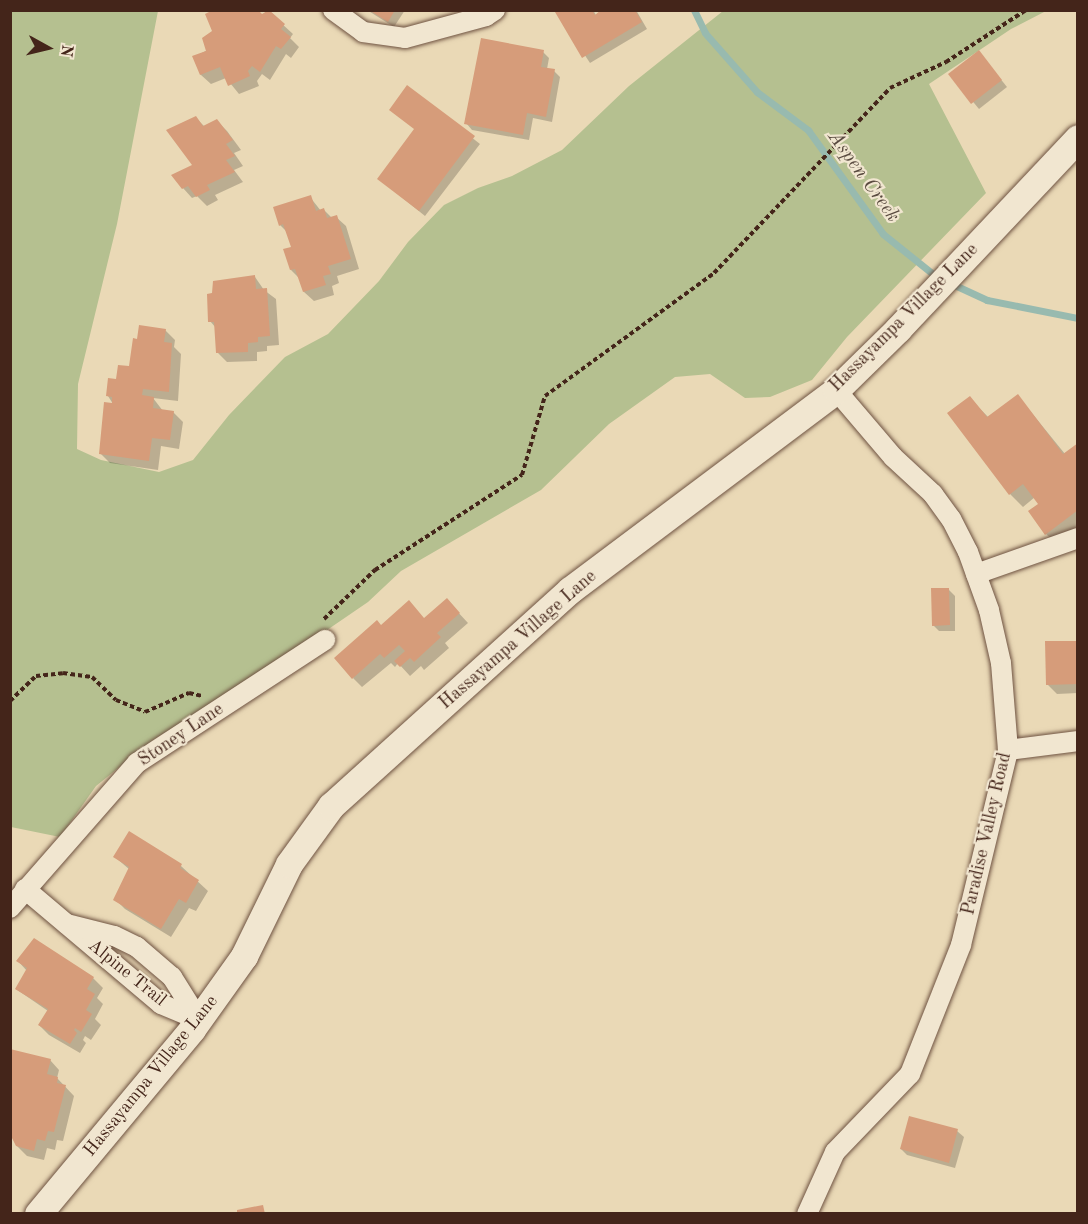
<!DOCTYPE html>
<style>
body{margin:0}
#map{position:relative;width:1088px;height:1224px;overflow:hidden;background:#ead9b6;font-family:"Old Standard TT",serif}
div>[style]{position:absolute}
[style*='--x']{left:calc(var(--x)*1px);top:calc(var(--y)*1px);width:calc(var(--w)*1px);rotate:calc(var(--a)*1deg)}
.green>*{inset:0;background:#b5c090}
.shadow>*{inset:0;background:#0003}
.stream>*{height:7px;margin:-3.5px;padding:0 3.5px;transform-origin:3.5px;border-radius:3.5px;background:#98baaf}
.building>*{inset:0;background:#d69c7a}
.path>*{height:4px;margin-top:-2px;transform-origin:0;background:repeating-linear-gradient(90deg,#44251a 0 4.5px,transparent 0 7.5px)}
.roads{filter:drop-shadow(0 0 2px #6e5241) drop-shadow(0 0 2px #6e5241)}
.street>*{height:20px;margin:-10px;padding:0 10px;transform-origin:10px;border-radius:10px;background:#f1e6d0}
.secondary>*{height:27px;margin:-13.5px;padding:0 13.5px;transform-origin:13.5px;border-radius:13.5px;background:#f1e6d0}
span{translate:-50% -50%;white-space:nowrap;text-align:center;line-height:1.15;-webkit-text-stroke:4.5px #f1e6d0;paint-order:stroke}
.street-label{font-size:18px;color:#44251a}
.water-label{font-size:20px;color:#594a3f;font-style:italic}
.frame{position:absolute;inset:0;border:12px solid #44251a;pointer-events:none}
.north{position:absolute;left:18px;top:18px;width:60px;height:60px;-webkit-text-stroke:4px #f1e6d0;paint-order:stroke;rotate:98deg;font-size:16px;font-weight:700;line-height:24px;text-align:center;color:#44251a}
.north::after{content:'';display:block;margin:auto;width:21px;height:27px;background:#44251a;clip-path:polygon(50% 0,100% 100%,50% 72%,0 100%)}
</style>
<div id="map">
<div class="green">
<div style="clip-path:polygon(10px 11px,158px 11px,117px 224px,78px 384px,77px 449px,101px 460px,159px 472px,193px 460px,229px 415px,285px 357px,328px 334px,379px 281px,408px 242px,444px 205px,478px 188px,512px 176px,562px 150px,629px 86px,723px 11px,1046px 11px,1011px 29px,929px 84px,986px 193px,847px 337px,812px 380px,770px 397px,745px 398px,710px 374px,675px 377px,609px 424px,541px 490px,401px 571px,368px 602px,273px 667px,153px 740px,96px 786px,60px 837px,11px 827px)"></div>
</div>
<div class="shadow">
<div style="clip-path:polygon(267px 10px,293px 34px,290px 38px,299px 47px,291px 58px,286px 54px,270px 80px,262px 74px,257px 81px,259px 86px,239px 94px,226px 78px,211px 84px,201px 75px,194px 57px,266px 20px,264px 14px)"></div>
<div style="clip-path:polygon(367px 10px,405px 10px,394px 27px)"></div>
<div style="clip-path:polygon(560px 10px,593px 10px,596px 15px,604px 10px,636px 10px,647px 29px,590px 63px,557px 13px)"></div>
<div style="clip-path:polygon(543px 52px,549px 58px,547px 69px,554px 71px,560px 77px,552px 122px,533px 118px,529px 140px,472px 130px,466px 123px)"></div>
<div style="clip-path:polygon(979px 52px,1007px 87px,979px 109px,950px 74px)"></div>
<div style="clip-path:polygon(408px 87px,480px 144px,425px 216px,379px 179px,416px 130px)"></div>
<div style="clip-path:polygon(195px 117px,205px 127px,217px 121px,227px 131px,241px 150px,234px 153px,243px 166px,234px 170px,243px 182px,215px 195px,218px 200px,207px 206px,197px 196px,192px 198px,183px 188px,194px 165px)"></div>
<div style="clip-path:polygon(310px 197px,321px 211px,324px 210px,332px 218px,336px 217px,346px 226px,359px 269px,337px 276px,339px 283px,332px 286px,334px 295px,314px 301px,304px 292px,300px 279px,291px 270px,293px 248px,288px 233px,280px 225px)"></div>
<div style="clip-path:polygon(255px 277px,264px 290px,276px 299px,279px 345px,267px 346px,267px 351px,257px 352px,257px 361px,227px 362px,218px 353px,216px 328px,210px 321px,208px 295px)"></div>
<div style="clip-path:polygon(165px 330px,175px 340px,174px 347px,181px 354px,178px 401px,153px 398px,163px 411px,173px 412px,183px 422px,179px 449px,161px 446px,158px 470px,110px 463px,101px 454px,113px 404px,108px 396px,130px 368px,138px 340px)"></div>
<div style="clip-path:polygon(1018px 396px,1065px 454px,1078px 445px,1078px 532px,1059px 546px,1046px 534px,1040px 504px,1035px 497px,1023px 507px,1010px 494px,950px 413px,970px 398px,989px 418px)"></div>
<div style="clip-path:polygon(949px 590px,955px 596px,955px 631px,939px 631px,933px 625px)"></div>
<div style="clip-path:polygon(456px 610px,468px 623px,445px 643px,449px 648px,424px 670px,421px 666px,410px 676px,398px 663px,395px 667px,391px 663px,362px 687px,353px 678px,381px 627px,425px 620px)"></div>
<div style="clip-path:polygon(1078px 642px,1078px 693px,1057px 694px,1047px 684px)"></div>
<div style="clip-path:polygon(115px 857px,181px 866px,208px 891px,196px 911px,189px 908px,171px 937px,125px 909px,115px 899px,130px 870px)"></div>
<div style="clip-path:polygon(35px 940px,93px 978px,103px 988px,97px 998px,103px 1004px,95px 1019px,101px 1025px,91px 1040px,85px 1036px,83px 1040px,86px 1043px,80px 1053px,49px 1035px,39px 1025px,48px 1011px,16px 989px,27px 971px,18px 961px)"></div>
<div style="clip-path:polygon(50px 1060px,59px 1070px,57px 1078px,74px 1096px,63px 1141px,57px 1140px,55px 1150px,47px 1148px,44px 1160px,27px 1156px,17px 1146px)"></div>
<div style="clip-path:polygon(957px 1131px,964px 1137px,955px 1168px,907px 1155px,901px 1149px)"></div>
</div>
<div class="stream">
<div style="--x:694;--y:10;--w:25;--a:64"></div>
<div style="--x:705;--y:33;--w:79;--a:48.6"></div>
<div style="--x:757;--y:92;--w:64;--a:36.7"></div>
<div style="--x:808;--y:130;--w:128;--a:54.2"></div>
<div style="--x:883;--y:234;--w:70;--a:38.7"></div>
<div style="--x:948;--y:282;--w:43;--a:24.8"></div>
<div style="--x:987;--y:300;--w:93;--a:11.2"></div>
</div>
<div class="building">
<div style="clip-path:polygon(213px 10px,258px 10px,262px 14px,269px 10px,285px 24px,281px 29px,291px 37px,281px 49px,276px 46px,260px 72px,252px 66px,248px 71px,250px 76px,228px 86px,220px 67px,200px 75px,192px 56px,206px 51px,202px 38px,212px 31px,205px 14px)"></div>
<div style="clip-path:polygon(369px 10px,395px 10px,388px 22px)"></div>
<div style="clip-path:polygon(558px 10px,592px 10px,595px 15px,601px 10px,635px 10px,642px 22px,582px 58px,555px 12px)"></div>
<div style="clip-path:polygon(481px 38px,544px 50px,541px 67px,555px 69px,546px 117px,527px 113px,523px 135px,464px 124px)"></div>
<div style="clip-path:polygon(979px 50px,1002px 80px,971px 104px,948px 74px)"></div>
<div style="clip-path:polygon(407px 85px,475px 136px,419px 211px,377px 179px,414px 129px,389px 110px)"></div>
<div style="clip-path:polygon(196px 116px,203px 126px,217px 119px,233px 140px,226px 144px,235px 156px,226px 160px,235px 172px,207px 185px,210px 190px,196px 197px,188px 186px,182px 189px,171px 175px,192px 165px,166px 130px)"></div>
<div style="clip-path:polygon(311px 195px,316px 211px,324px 208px,327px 218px,337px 215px,351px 259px,328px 266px,331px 274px,323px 276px,326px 285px,303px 292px,295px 269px,290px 270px,283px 249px,291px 247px,283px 224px,279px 226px,273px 207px)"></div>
<div style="clip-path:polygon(255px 275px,256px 289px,267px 288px,270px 336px,258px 337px,258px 342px,248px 343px,248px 352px,216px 353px,214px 322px,208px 322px,207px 294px,212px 293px,213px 281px)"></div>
<div style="clip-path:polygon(139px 325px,166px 329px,164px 342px,172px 343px,169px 392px,143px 389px,142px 395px,154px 397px,153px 408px,174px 411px,170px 440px,152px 438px,149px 461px,99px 454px,104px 402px,112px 403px,112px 397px,106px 396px,108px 378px,116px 379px,118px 365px,129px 366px,133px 338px,137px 339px)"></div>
<div style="clip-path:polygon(1018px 394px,1063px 454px,1078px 443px,1078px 510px,1045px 535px,1028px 511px,1038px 504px,1023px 484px,1009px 495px,947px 413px,970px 396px,987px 417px)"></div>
<div style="clip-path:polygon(931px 588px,949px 588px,950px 625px,932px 626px)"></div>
<div style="clip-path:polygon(447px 598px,460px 613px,437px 633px,441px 637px,414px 662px,410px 658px,400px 667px,394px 661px,405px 651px,399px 645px,384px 658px,380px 654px,352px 679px,334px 658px,377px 620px,381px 625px,409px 600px,424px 618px)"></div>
<div style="clip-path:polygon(1045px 641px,1078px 641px,1078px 684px,1046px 685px)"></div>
<div style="clip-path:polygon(129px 831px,182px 864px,180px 868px,199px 880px,186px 903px,179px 899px,161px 929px,113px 900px,129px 867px,113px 857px)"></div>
<div style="clip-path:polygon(34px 938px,94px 977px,87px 989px,95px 994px,86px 1010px,92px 1014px,81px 1032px,75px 1028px,74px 1030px,77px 1033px,70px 1044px,38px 1025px,48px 1009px,15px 989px,27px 968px,16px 961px)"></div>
<div style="clip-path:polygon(10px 1049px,51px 1059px,47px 1074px,58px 1077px,57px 1083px,66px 1085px,54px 1132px,48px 1131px,45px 1141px,37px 1139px,34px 1151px,16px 1146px,10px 1134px)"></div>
<div style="clip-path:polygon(909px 1116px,958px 1129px,949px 1163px,900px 1149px)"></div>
<div style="clip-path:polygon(263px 1205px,265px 1214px,237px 1214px,237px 1210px)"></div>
</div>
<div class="path">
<div style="--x:324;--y:619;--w:71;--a:-43.9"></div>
<div style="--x:375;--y:570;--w:175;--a:-32.9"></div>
<div style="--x:522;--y:475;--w:82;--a:-73.8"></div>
<div style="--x:545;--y:396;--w:209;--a:-36"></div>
<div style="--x:714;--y:273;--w:255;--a:-46.4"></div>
<div style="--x:890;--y:88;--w:62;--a:-24.9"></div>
<div style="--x:946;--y:62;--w:95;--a:-33"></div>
<div style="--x:10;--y:701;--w:36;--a:-44"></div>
<div style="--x:36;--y:676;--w:27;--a:-6"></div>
<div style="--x:63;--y:673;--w:29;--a:8"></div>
<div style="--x:92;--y:677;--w:33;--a:44"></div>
<div style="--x:116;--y:700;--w:31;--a:22"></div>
<div style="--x:145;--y:712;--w:48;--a:-23.4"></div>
<div style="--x:189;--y:693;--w:13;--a:13"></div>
</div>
<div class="roads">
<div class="street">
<div style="--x:333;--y:10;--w:37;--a:36"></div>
<div style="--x:363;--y:32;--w:42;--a:8.1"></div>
<div style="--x:405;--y:38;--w:84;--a:-15.2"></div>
<div style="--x:486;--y:16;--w:11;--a:-34"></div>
<div style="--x:976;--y:574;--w:108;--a:-19.4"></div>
<div style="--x:1008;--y:750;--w:71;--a:-7.3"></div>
<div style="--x:25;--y:889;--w:178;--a:40.2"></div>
<div style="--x:161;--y:1004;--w:41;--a:22.8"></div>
<div style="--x:199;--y:1020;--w:51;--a:-122.1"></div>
<div style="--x:172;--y:977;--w:46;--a:-139.4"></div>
<div style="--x:137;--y:947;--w:25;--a:-154"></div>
<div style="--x:114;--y:936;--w:49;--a:-165.7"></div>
<div style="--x:10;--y:908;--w:193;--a:-48.8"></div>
<div style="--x:137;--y:763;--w:225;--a:-33.2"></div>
<div style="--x:807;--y:1214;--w:68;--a:-65.7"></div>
<div style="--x:835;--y:1152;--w:108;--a:-46.1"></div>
<div style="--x:910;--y:1074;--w:139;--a:-68.4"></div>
<div style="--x:961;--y:945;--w:201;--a:-76.4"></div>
<div style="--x:1008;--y:750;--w:87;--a:-94.6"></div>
<div style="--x:1001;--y:663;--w:54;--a:-102.8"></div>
<div style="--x:989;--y:610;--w:62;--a:-109.9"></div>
<div style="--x:968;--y:552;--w:37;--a:-117"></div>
<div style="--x:951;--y:519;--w:31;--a:-126"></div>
<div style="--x:933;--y:494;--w:54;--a:-137.2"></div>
<div style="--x:893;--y:457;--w:88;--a:-130.4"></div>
</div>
<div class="secondary">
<div style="--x:38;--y:1214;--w:241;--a:-50.2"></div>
<div style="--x:192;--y:1029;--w:90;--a:-54.5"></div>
<div style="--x:244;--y:956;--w:102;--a:-63.9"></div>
<div style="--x:289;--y:864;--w:72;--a:-54.1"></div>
<div style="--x:331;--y:806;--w:322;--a:-42.1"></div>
<div style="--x:570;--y:590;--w:333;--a:-36.9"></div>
<div style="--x:836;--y:390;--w:87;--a:-44.5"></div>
<div style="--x:898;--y:329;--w:262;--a:-46.7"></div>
</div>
</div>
<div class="street-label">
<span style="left:904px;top:318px;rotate:-45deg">Hassayampa Village Lane</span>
<span style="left:518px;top:640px;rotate:-41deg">Hassayampa Village Lane</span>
<span style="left:181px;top:735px;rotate:-34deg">Stoney Lane</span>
<span style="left:987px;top:834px;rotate:-77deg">Paradise Valley Road</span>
<span style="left:127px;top:973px;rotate:39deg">Alpine Trail</span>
<span style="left:151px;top:1076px;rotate:-51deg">Hassayampa Village Lane</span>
</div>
<div class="water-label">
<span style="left:863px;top:177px;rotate:54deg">Aspen Creek</span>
</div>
<div class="frame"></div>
<div class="north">N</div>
</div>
